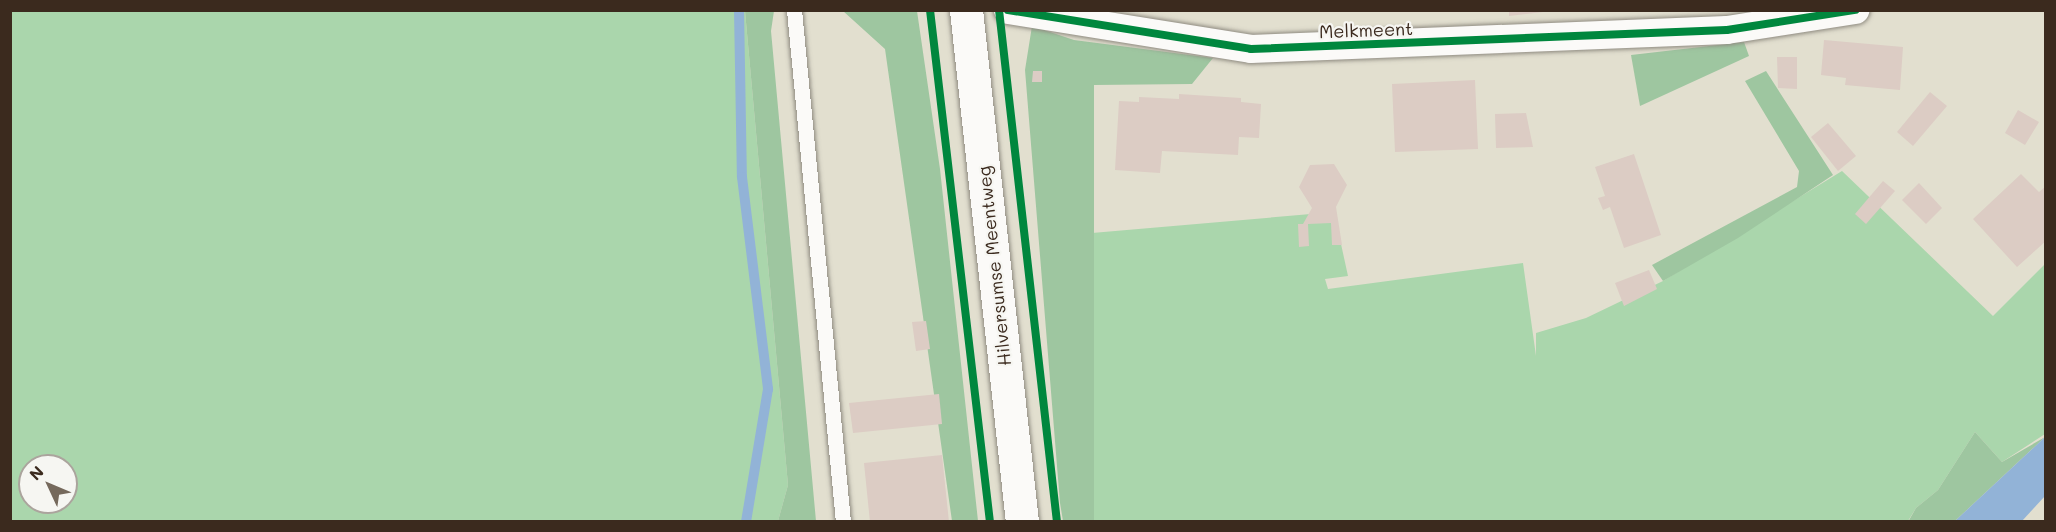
<!DOCTYPE html>
<style>
body{margin:0}
#map{position:relative;width:2056px;height:532px;overflow:hidden;background:#e2dfcf;font-family:Mali,sans-serif}
div>[style]{position:absolute}
[style*='--x']{left:calc(var(--x)*1px);top:calc(var(--y)*1px);width:calc(var(--w)*1px);rotate:calc(var(--a)*1deg)}
.green>*{inset:0;background:#aad6ac}
.forest>*{inset:0;background:#9ec6a0}
.water>*{inset:0;background:#92b3d7}
.stream>*{height:10px;margin:-5px;padding:0 5px;transform-origin:5px;border-radius:5px;background:#92b3d7}
.building>*{inset:0;background:#dcccc4}
.roads{filter:drop-shadow(0 0 2px #8f8b81) drop-shadow(0 0 2px #8f8b81)}
.service>*{height:15px;margin:-7.5px;padding:0 7.5px;transform-origin:7.5px;border-radius:7.5px;background:#fbfaf8}
.minor>*{height:28px;margin:-14px;padding:0 14px;transform-origin:14px;border-radius:14px;background:#fbfaf8}
.tertiary>*{height:33px;margin:-16.5px;padding:0 16.5px;transform-origin:16.5px;border-radius:16.5px;background:#fbfaf8}
.cycleway>*{height:8px;margin:-4px;padding:0 4px;transform-origin:4px;border-radius:4px;background:#00873e}
span{translate:-50% -50%;white-space:nowrap;text-align:center;line-height:1.15;-webkit-text-stroke:4.5px #f6f6f2;paint-order:stroke}
.street-label{font-size:18px;color:#3b2a1e}
.frame{position:absolute;inset:0;border:12px solid #3b2a1e;pointer-events:none}
.north{position:absolute;left:18px;top:454px;width:60px;height:60px;box-sizing:border-box;background:#f6f6f2;border:2px solid #aba49d;border-radius:50%;rotate:314deg;font-size:16px;font-weight:700;line-height:24px;text-align:center;color:#3b2a1e}
.north::after{content:'';display:block;margin:auto;width:21px;height:27px;background:#75695c;clip-path:polygon(50% 0,100% 100%,50% 72%,0 100%)}
</style>
<div id="map">
<div class="green">
<div style="clip-path:polygon(evenodd,10px 11px,745px 11px,788px 485px,778px 521px,11px 521px,10px 11px,30px 466px,66px 466px,66px 502px,30px 502px,30px 466px)"></div>
<div style="clip-path:polygon(1842px 171px,1993px 316px,2045px 264px,2045px 434px,2002px 462px,1975px 432px,1938px 490px,1916px 508px,1908px 521px,1094px 521px,1092px 233px,1334px 212px,1348px 276px,1325px 279px,1328px 289px,1523px 263px,1536px 356px,1536px 333px,1586px 318px,1663px 281px)"></div>
</div>
<div class="forest">
<div style="clip-path:polygon(745px 11px,774px 11px,771px 31px,816px 521px,778px 521px,788px 485px)"></div>
<div style="clip-path:polygon(843px 11px,917px 11px,940px 169px,978px 521px,952px 521px,885px 49px)"></div>
<div style="clip-path:polygon(1032px 26px,1074px 40px,1213px 58px,1192px 84px,1094px 85px,1094px 521px,1063px 521px,1060px 503px,1025px 70px)"></div>
<div style="clip-path:polygon(1744px 42px,1749px 56px,1640px 106px,1631px 55px)"></div>
<div style="clip-path:polygon(1766px 71px,1833px 175px,1738px 238px,1663px 281px,1652px 265px,1797px 187px,1799px 171px,1745px 81px)"></div>
<div style="clip-path:polygon(1975px 432px,2002px 462px,2045px 437px,1955px 521px,1908px 522px,1916px 508px,1938px 490px)"></div>
</div>
<div class="water">
<div style="clip-path:polygon(2045px 437px,2045px 496px,2022px 521px,1955px 521px)"></div>
</div>
<div class="stream">
<div style="--x:739;--y:10;--w:167;--a:89"></div>
<div style="--x:742;--y:177;--w:214;--a:83"></div>
<div style="--x:768;--y:389;--w:135;--a:99.4"></div>
</div>
<div class="building">
<div style="clip-path:polygon(1509px 10px,1543px 10px,1543px 12px,1509px 16px)"></div>
<div style="clip-path:polygon(1824px 40px,1903px 47px,1900px 90px,1845px 85px,1846px 78px,1821px 75px)"></div>
<div style="clip-path:polygon(1777px 57px,1797px 57px,1797px 89px,1778px 88px)"></div>
<div style="clip-path:polygon(1033px 71px,1042px 71px,1042px 82px,1032px 82px)"></div>
<div style="clip-path:polygon(1475px 80px,1478px 149px,1395px 152px,1392px 84px)"></div>
<div style="clip-path:polygon(1930px 92px,1947px 106px,1913px 146px,1897px 132px)"></div>
<div style="clip-path:polygon(1179px 94px,1241px 98px,1241px 102px,1261px 104px,1259px 138px,1239px 137px,1238px 155px,1162px 151px,1160px 173px,1115px 170px,1119px 101px,1139px 102px,1139px 97px,1179px 99px)"></div>
<div style="clip-path:polygon(2018px 110px,2039px 122px,2025px 145px,2005px 133px)"></div>
<div style="clip-path:polygon(1526px 113px,1533px 147px,1496px 148px,1495px 114px)"></div>
<div style="clip-path:polygon(1828px 123px,1856px 156px,1838px 171px,1811px 137px)"></div>
<div style="clip-path:polygon(1634px 154px,1661px 235px,1624px 248px,1610px 207px,1603px 210px,1598px 198px,1605px 196px,1595px 167px)"></div>
<div style="clip-path:polygon(1334px 164px,1347px 185px,1336px 207px,1342px 245px,1332px 245px,1331px 223px,1308px 224px,1309px 246px,1299px 247px,1298px 224px,1303px 224px,1312px 208px,1299px 187px,1310px 165px)"></div>
<div style="clip-path:polygon(2021px 174px,2039px 192px,2046px 186px,2046px 241px,2017px 267px,1973px 219px)"></div>
<div style="clip-path:polygon(1883px 181px,1895px 191px,1866px 224px,1855px 214px)"></div>
<div style="clip-path:polygon(1919px 183px,1942px 208px,1926px 224px,1902px 200px)"></div>
<div style="clip-path:polygon(1649px 270px,1657px 289px,1624px 306px,1615px 283px)"></div>
<div style="clip-path:polygon(926px 321px,930px 349px,916px 351px,912px 322px)"></div>
<div style="clip-path:polygon(939px 394px,942px 424px,853px 433px,849px 403px)"></div>
<div style="clip-path:polygon(942px 455px,949px 522px,870px 522px,864px 463px)"></div>
</div>
<div class="roads">
<div class="service">
<div style="--x:794;--y:10;--w:514;--a:84.53"></div>
</div>
<div class="minor">
<div style="--x:1008;--y:10;--w:246;--a:9.1"></div>
<div style="--x:1251;--y:49;--w:476;--a:-2.3"></div>
<div style="--x:1727;--y:30;--w:130;--a:-8.9"></div>
</div>
<div class="tertiary">
<div style="--x:966;--y:10;--w:515;--a:83.76"></div>
</div>
</div>
<div class="cycleway">
<div style="--x:930;--y:10;--w:516;--a:83.32"></div>
<div style="--x:999;--y:10;--w:515;--a:83.54"></div>
<div style="--x:1008;--y:10;--w:246;--a:9.1"></div>
<div style="--x:1251;--y:49;--w:476;--a:-2.3"></div>
<div style="--x:1727;--y:30;--w:130;--a:-8.9"></div>
</div>
<div class="street-label">
<span style="left:1366px;top:30px;rotate:-2deg">Melkmeent</span>
<span style="left:994px;top:266px;rotate:-96deg">Hilversumse Meentweg</span>
</div>
<div class="frame"></div>
<div class="north">N</div>
</div>
